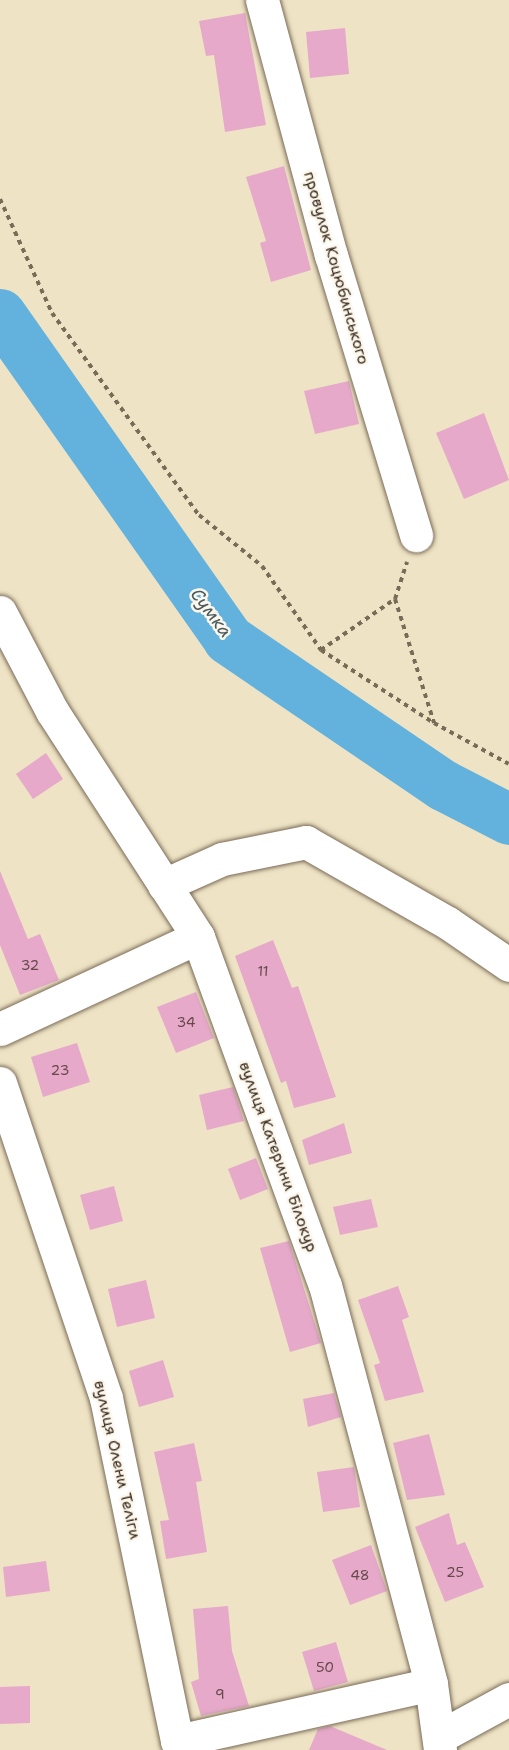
<!DOCTYPE html>
<meta charset="utf-8">
<style>
body{margin:0}
#map{position:relative;width:509px;height:1750px;overflow:hidden;background:#eee3c4;font-family:"Shantell Sans",sans-serif}
div>[style]{position:absolute}
[style*='--x']{left:calc(var(--x)*1px);top:calc(var(--y)*1px);width:calc(var(--w)*1px);rotate:calc(var(--a)*1deg)}
.river>*{height:51px;margin:-25.5px;padding:0 25.5px;transform-origin:25.5px;border-radius:25.5px;background:#63b2dd}
.building>*{inset:0;background:#e6a9ca}
.path>*{height:4px;margin-top:-2px;transform-origin:0;background:repeating-linear-gradient(90deg,#7a6b58 0 4.5px,transparent 0 9px)}
.roads{filter:drop-shadow(0 0 2px #7a6b58) drop-shadow(0 0 2px #7a6b58)}
.minor>*{height:33px;margin:-16.5px;padding:0 16.5px;transform-origin:16.5px;border-radius:16.5px;background:#fff}
span{translate:-50% -50%;white-space:nowrap;text-align:center;line-height:1.15;-webkit-text-stroke:5px #fbf7ec;paint-order:stroke}
.number-label{font-size:14px;color:#664a49}
.number-label span{-webkit-text-stroke-width:0}
.street-label{font-size:16px;color:#3b2a1e}
.water-label{font-size:18px;color:#495a61;font-style:italic}
</style>
<div id="map">
<div class="river">
<div style="--x:0;--y:314;--w:397;--a:54.9"></div>
<div style="--x:228;--y:639;--w:260;--a:34.2"></div>
<div style="--x:443;--y:785;--w:74;--a:27.3"></div>
</div>
<div class="building">
<div style="clip-path:polygon(245px 13px,266px 125px,225px 132px,214px 55px,206px 56px,199px 21px)"></div>
<div style="clip-path:polygon(345px 28px,349px 74px,310px 78px,306px 32px)"></div>
<div style="clip-path:polygon(284px 166px,311px 270px,271px 282px,260px 243px,266px 241px,246px 177px)"></div>
<div style="clip-path:polygon(349px 381px,359px 424px,315px 434px,304px 391px)"></div>
<div style="clip-path:polygon(484px 413px,509px 480px,464px 499px,436px 433px)"></div>
<div style="clip-path:polygon(46px 753px,63px 779px,33px 799px,16px 774px)"></div>
<div style="clip-path:polygon(0 871px,28px 939px,40px 934px,59px 980px,20px 995px,0 945px)"></div>
<div style="clip-path:polygon(273px 940px,292px 988px,298px 986px,336px 1097px,294px 1108px,286px 1081px,281px 1083px,235px 956px)"></div>
<div style="clip-path:polygon(196px 992px,214px 1038px,176px 1053px,157px 1007px)"></div>
<div style="clip-path:polygon(77px 1043px,90px 1082px,43px 1097px,31px 1057px)"></div>
<div style="clip-path:polygon(233px 1087px,244px 1121px,207px 1130px,199px 1095px)"></div>
<div style="clip-path:polygon(344px 1123px,352px 1153px,309px 1165px,302px 1140px)"></div>
<div style="clip-path:polygon(256px 1158px,268px 1189px,240px 1200px,228px 1169px)"></div>
<div style="clip-path:polygon(114px 1186px,123px 1221px,90px 1230px,80px 1195px)"></div>
<div style="clip-path:polygon(371px 1199px,378px 1227px,340px 1235px,333px 1207px)"></div>
<div style="clip-path:polygon(289px 1241px,321px 1343px,290px 1352px,260px 1248px)"></div>
<div style="clip-path:polygon(146px 1280px,155px 1318px,117px 1327px,108px 1289px)"></div>
<div style="clip-path:polygon(398px 1286px,409px 1317px,402px 1320px,424px 1392px,385px 1401px,374px 1365px,380px 1363px,358px 1300px)"></div>
<div style="clip-path:polygon(163px 1360px,174px 1397px,139px 1407px,129px 1371px)"></div>
<div style="clip-path:polygon(334px 1393px,341px 1417px,308px 1427px,303px 1399px)"></div>
<div style="clip-path:polygon(429px 1434px,445px 1495px,407px 1500px,393px 1443px)"></div>
<div style="clip-path:polygon(194px 1443px,202px 1481px,196px 1482px,207px 1552px,166px 1559px,160px 1521px,169px 1520px,154px 1452px)"></div>
<div style="clip-path:polygon(354px 1467px,360px 1507px,323px 1512px,317px 1472px)"></div>
<div style="clip-path:polygon(449px 1513px,457px 1545px,465px 1542px,484px 1587px,445px 1602px,415px 1527px)"></div>
<div style="clip-path:polygon(371px 1545px,387px 1591px,350px 1605px,332px 1560px)"></div>
<div style="clip-path:polygon(46px 1561px,50px 1591px,6px 1597px,3px 1567px)"></div>
<div style="clip-path:polygon(228px 1606px,232px 1651px,249px 1706px,201px 1716px,191px 1682px,199px 1679px,193px 1609px)"></div>
<div style="clip-path:polygon(336px 1642px,348px 1682px,314px 1691px,302px 1652px)"></div>
<div style="clip-path:polygon(30px 1686px,30px 1723px,0 1724px,0 1687px)"></div>
<div style="clip-path:polygon(330px 1726px,387px 1750px,309px 1750px,318px 1729px)"></div>
</div>
<div class="path">
<div style="--x:0;--y:199;--w:125;--a:65.5"></div>
<div style="--x:52;--y:313;--w:250;--a:54"></div>
<div style="--x:199;--y:515;--w:81;--a:39"></div>
<div style="--x:262;--y:566;--w:103;--a:54.9"></div>
<div style="--x:321;--y:650;--w:135;--a:32.9"></div>
<div style="--x:434;--y:723;--w:85;--a:28.7"></div>
<div style="--x:395;--y:599;--w:130;--a:72.5"></div>
<div style="--x:321;--y:650;--w:90;--a:-34.6"></div>
<div style="--x:395;--y:599;--w:39;--a:-72"></div>
</div>
<div class="roads">
<div class="minor">
<div style="--x:262;--y:0;--w:264;--a:74.9"></div>
<div style="--x:331;--y:255;--w:293;--a:73.1"></div>
<div style="--x:0;--y:612;--w:112;--a:62.3"></div>
<div style="--x:52;--y:711;--w:269;--a:57.1"></div>
<div style="--x:198;--y:937;--w:370;--a:70"></div>
<div style="--x:325;--y:1285;--w:413;--a:75.1"></div>
<div style="--x:431;--y:1684;--w:67;--a:82.2"></div>
<div style="--x:164;--y:885;--w:64;--a:-24.1"></div>
<div style="--x:222;--y:859;--w:86;--a:-11.4"></div>
<div style="--x:306;--y:842;--w:163;--a:29.7"></div>
<div style="--x:448;--y:923;--w:74;--a:34.5"></div>
<div style="--x:0;--y:1029;--w:218;--a:-24.9"></div>
<div style="--x:0;--y:1083;--w:332;--a:71.4"></div>
<div style="--x:106;--y:1398;--w:350;--a:78.3"></div>
<div style="--x:439;--y:1737;--w:80;--a:-28.5"></div>
<div style="--x:177;--y:1741;--w:260;--a:-12.6"></div>
</div>
</div>
<div class="number-label">
<span style="left:30px;top:965px">32</span>
<span style="left:263px;top:971px">11</span>
<span style="left:186px;top:1022px">34</span>
<span style="left:60px;top:1070px">23</span>
<span style="left:455px;top:1572px">25</span>
<span style="left:360px;top:1575px">48</span>
<span style="left:325px;top:1667px">50</span>
<span style="left:220px;top:1694px">9</span>
</div>
<div class="street-label">
<span style="left:336px;top:268px;rotate:74deg">провулок Коцюбинського</span>
<span style="left:278px;top:1157px;rotate:70deg">вулиця Катерини Білокур</span>
<span style="left:117px;top:1460px;rotate:77deg">вулиця Олени Теліги</span>
</div>
<div class="water-label">
<span style="left:211px;top:613px;rotate:53deg">Сумка</span>
</div>
</div>
